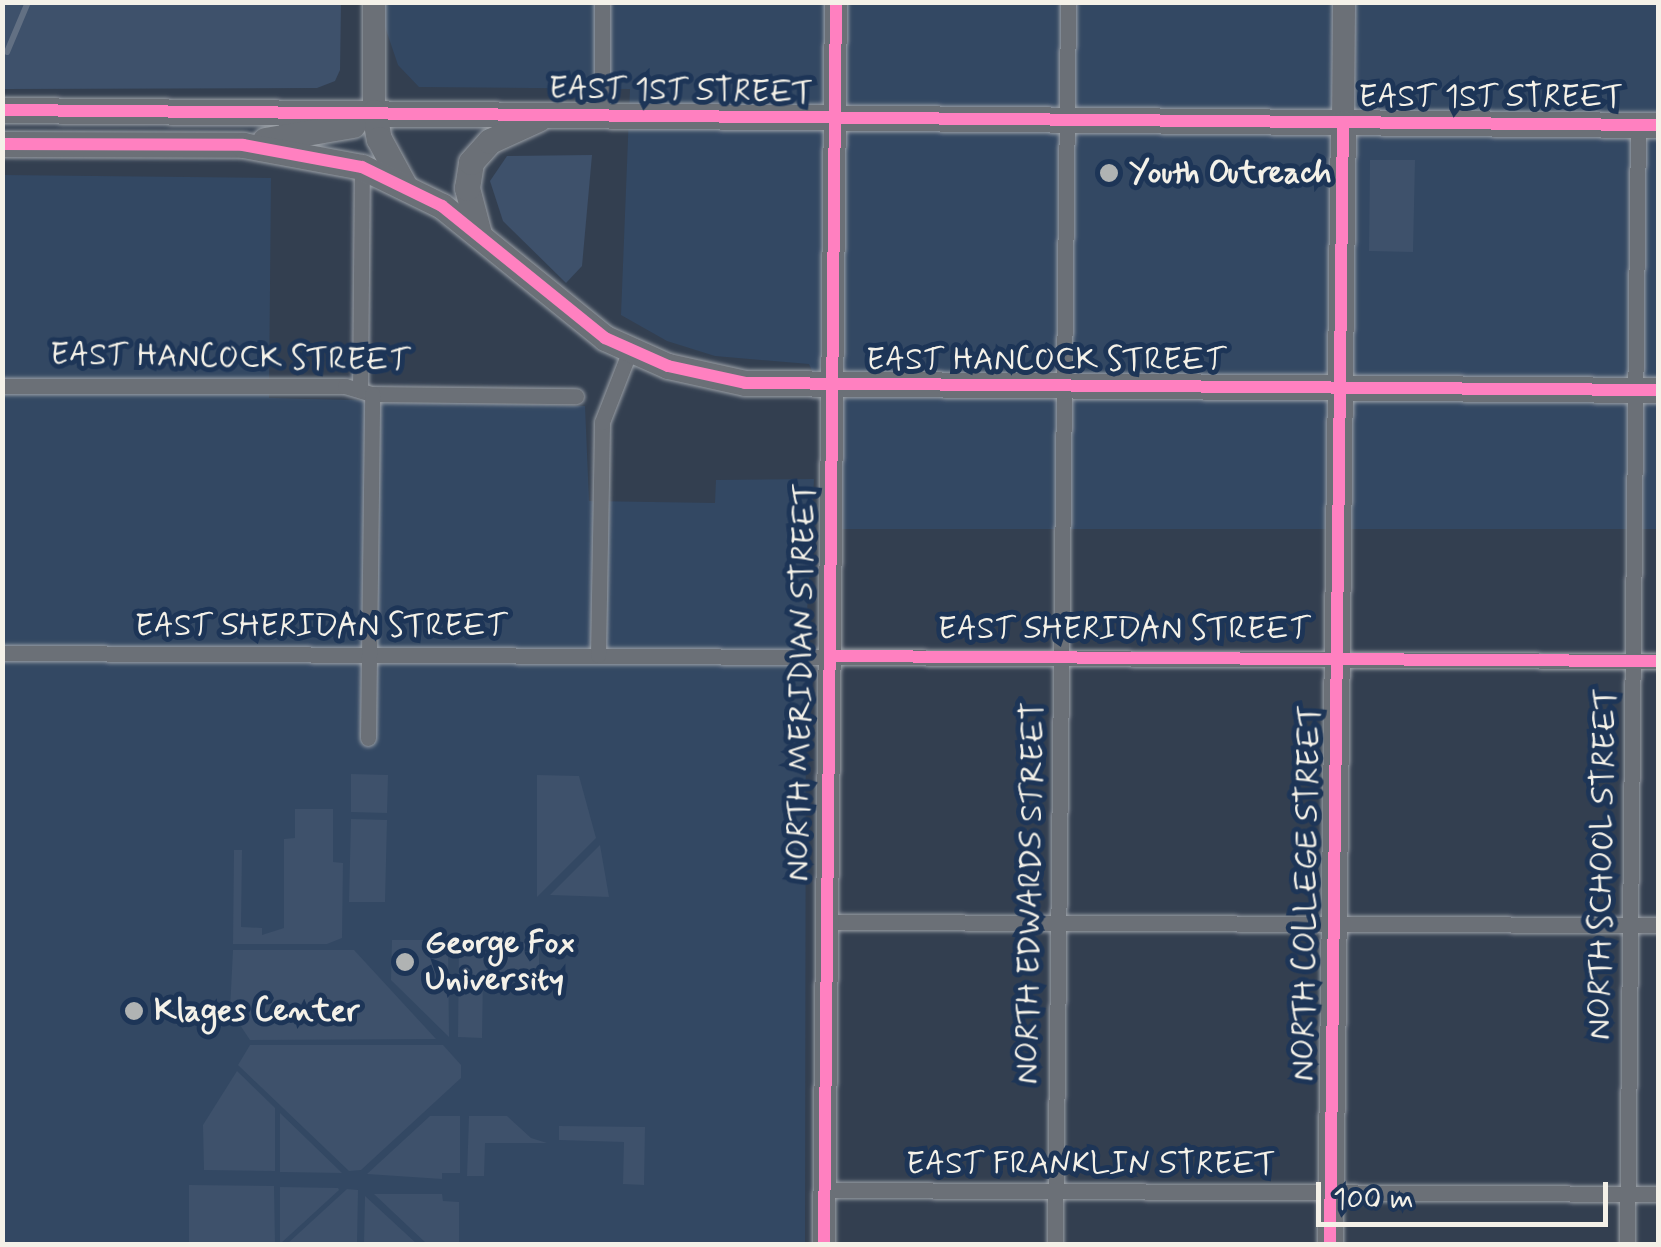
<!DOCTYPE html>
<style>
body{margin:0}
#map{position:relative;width:1661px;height:1247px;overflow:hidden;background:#333f50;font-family:Mynerve,sans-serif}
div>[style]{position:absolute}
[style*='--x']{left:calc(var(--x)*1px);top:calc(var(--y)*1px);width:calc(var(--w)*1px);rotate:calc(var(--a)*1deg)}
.built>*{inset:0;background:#334863}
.green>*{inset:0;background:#3e516b}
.stream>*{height:6px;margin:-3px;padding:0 3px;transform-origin:3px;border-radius:3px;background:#627083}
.roads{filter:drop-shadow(0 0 2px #9ba0a6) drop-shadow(0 0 2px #9ba0a6)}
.street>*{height:15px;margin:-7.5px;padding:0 7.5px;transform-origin:7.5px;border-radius:7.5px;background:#6b7077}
.secondary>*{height:22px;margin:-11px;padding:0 11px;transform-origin:11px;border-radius:11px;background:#6b7077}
.primary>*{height:25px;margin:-12.5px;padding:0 12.5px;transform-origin:12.5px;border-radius:12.5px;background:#6b7077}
.cycleway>*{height:12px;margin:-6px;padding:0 6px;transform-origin:6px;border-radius:6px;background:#ff80c0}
.dots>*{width:28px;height:28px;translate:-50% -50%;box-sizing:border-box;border:5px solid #1d3557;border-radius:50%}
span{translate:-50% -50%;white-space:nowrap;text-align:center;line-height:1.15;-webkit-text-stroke:10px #1d3557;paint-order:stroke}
.street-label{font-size:32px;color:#f4f1e8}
.poi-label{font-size:32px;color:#f4f1e8;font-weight:700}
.left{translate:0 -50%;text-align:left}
.frame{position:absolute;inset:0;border:5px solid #f4f1e8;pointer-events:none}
.scale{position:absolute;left:1316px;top:1182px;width:292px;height:45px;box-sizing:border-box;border:5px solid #f4f1e8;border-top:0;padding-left:12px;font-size:30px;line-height:35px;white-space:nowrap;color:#f4f1e8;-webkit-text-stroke:8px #1d3557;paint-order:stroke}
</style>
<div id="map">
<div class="built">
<div style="clip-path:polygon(377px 3px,1658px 3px,1658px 529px,832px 529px,834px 418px,809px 364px,715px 356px,667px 341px,621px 315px,630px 89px,419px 87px,398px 65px)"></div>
<div style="clip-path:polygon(3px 175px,271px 178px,269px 398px,585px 406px,589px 501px,715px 503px,716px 480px,814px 479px,806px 633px,805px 1244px,3px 1244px)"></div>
</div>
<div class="green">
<div style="clip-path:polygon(2px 3px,341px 3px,340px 70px,335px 81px,317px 88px,3px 89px)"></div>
<div style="clip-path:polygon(592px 155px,582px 266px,566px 283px,503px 221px,490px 181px,507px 156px)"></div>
<div style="clip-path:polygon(1370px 160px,1415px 160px,1413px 252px,1369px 251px)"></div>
<div style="clip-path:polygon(351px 774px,388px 775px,387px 813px,351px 812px)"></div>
<div style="clip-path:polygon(537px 775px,579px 776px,596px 838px,537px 897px)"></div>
<div style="clip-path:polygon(295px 809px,333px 809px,333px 862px,343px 863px,342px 938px,327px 944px,233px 944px,234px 850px,242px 850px,241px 927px,262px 928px,262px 935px,284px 928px,284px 839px,295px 838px)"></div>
<div style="clip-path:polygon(351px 819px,387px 820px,385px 902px,349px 902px)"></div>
<div style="clip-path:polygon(600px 845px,609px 897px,550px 895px)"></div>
<div style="clip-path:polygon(392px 940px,448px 940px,449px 1037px,391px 980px)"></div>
<div style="clip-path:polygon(459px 941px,539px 943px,539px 978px,483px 978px,482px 1038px,458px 1037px)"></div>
<div style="clip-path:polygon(233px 950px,354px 950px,436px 1039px,250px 1040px,230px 1010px)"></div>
<div style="clip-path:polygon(250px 1045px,443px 1045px,461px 1065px,461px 1078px,361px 1170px,349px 1171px,238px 1065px)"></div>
<div style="clip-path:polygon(237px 1071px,275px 1108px,275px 1171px,204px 1170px,203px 1125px)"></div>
<div style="clip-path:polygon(280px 1113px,342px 1173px,280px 1172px)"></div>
<div style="clip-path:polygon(430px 1116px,460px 1116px,460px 1173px,442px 1173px,442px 1179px,367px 1174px)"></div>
<div style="clip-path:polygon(469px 1116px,507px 1116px,531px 1138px,547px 1143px,485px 1143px,484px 1176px,467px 1176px)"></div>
<div style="clip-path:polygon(559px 1126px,645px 1127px,644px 1185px,623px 1184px,624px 1142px,559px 1140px)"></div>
<div style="clip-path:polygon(189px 1185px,274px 1186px,275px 1244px,189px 1244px)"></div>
<div style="clip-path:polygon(280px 1187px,338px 1188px,339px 1190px,280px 1244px)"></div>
<div style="clip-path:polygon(347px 1189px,358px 1190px,357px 1244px,287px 1244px)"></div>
<div style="clip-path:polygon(374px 1194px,442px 1194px,443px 1201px,459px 1202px,459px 1244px,427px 1244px)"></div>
<div style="clip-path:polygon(365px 1196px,417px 1244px,364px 1244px)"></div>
</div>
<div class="stream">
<div style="--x:7;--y:52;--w:54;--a:-67.2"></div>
</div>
<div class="roads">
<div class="street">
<div style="--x:602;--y:117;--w:115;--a:-90"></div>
<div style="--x:2;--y:386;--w:343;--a:0"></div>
<div style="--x:345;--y:386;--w:28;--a:17"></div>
<div style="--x:372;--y:394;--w:204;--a:0.6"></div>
<div style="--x:360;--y:390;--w:223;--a:-89.5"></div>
<div style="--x:2;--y:653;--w:1656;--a:0.28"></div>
<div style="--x:598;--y:655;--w:233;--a:-89"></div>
<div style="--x:602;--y:422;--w:77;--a:-68.7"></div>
<div style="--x:368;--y:738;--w:344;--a:-89.3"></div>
<div style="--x:827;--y:922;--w:831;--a:0.21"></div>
<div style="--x:824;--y:1190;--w:834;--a:0.27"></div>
<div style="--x:1055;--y:1244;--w:1242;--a:-89.4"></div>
<div style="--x:1627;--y:1244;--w:1119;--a:-89.44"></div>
</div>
<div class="secondary">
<div style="--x:374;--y:2;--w:110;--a:90"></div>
<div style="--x:1343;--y:123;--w:121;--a:-89.5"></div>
<div style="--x:824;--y:1244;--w:1242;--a:-89.45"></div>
</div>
<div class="primary">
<div style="--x:2;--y:110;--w:1656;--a:0.52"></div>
<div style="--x:374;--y:112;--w:27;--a:80"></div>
<div style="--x:379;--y:139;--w:52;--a:61.5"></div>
<div style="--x:265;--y:140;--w:89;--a:-9.7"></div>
<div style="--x:2;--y:144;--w:241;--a:0.2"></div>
<div style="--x:243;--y:145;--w:121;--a:10.5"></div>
<div style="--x:362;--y:167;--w:89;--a:26"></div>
<div style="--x:442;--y:206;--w:210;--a:39"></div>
<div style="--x:605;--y:338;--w:69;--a:24"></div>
<div style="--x:668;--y:366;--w:79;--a:12.4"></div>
<div style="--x:745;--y:383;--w:913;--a:0.44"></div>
<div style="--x:479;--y:234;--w:48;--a:-104.6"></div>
<div style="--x:467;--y:188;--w:26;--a:-81"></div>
<div style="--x:471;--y:162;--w:28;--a:-48"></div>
<div style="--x:490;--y:141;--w:53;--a:-24.6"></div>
<div style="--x:1330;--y:1244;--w:1121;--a:-89.34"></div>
</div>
</div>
<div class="cycleway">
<div style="--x:2;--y:110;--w:1656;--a:0.52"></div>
<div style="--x:2;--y:144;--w:241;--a:0.2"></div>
<div style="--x:243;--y:145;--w:121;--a:10.5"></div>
<div style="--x:362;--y:167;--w:89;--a:26"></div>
<div style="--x:442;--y:206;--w:210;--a:39"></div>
<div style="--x:605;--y:338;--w:69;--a:24"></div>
<div style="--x:668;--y:366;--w:79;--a:12.4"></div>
<div style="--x:745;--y:383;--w:913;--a:0.44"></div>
<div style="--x:830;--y:656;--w:828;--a:0.35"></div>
<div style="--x:824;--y:1244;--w:1242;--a:-89.45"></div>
<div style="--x:1330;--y:1244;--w:1121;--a:-89.34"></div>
</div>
<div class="dots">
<div style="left:1109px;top:173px;background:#b0b3b3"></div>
<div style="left:405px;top:962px;background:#b0b3b3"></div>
<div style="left:134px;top:1011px;background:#b0b3b3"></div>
</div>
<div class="street-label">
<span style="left:681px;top:91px;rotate:1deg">EAST 1ST STREET</span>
<span style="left:1491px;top:97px">EAST 1ST STREET</span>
<span style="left:230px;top:358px;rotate:1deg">EAST HANCOCK STREET</span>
<span style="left:1046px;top:360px">EAST HANCOCK STREET</span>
<span style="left:321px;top:626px">EAST SHERIDAN STREET</span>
<span style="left:1124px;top:629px">EAST SHERIDAN STREET</span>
<span style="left:802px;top:682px;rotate:-89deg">NORTH MERIDIAN STREET</span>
<span style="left:1603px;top:864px;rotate:-89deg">NORTH SCHOOL STREET</span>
<span style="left:1031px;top:893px;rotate:-89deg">NORTH EDWARDS STREET</span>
<span style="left:1307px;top:893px;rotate:-89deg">NORTH COLLEGE STREET</span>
<span style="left:1091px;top:1164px">EAST FRANKLIN STREET</span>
</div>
<div class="poi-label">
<span class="left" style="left:1129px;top:173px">Youth Outreach</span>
<span class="left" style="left:425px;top:962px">George Fox<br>University</span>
<span class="left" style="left:154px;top:1011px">Klages Center</span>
</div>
<div class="frame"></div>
<div class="scale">100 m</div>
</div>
